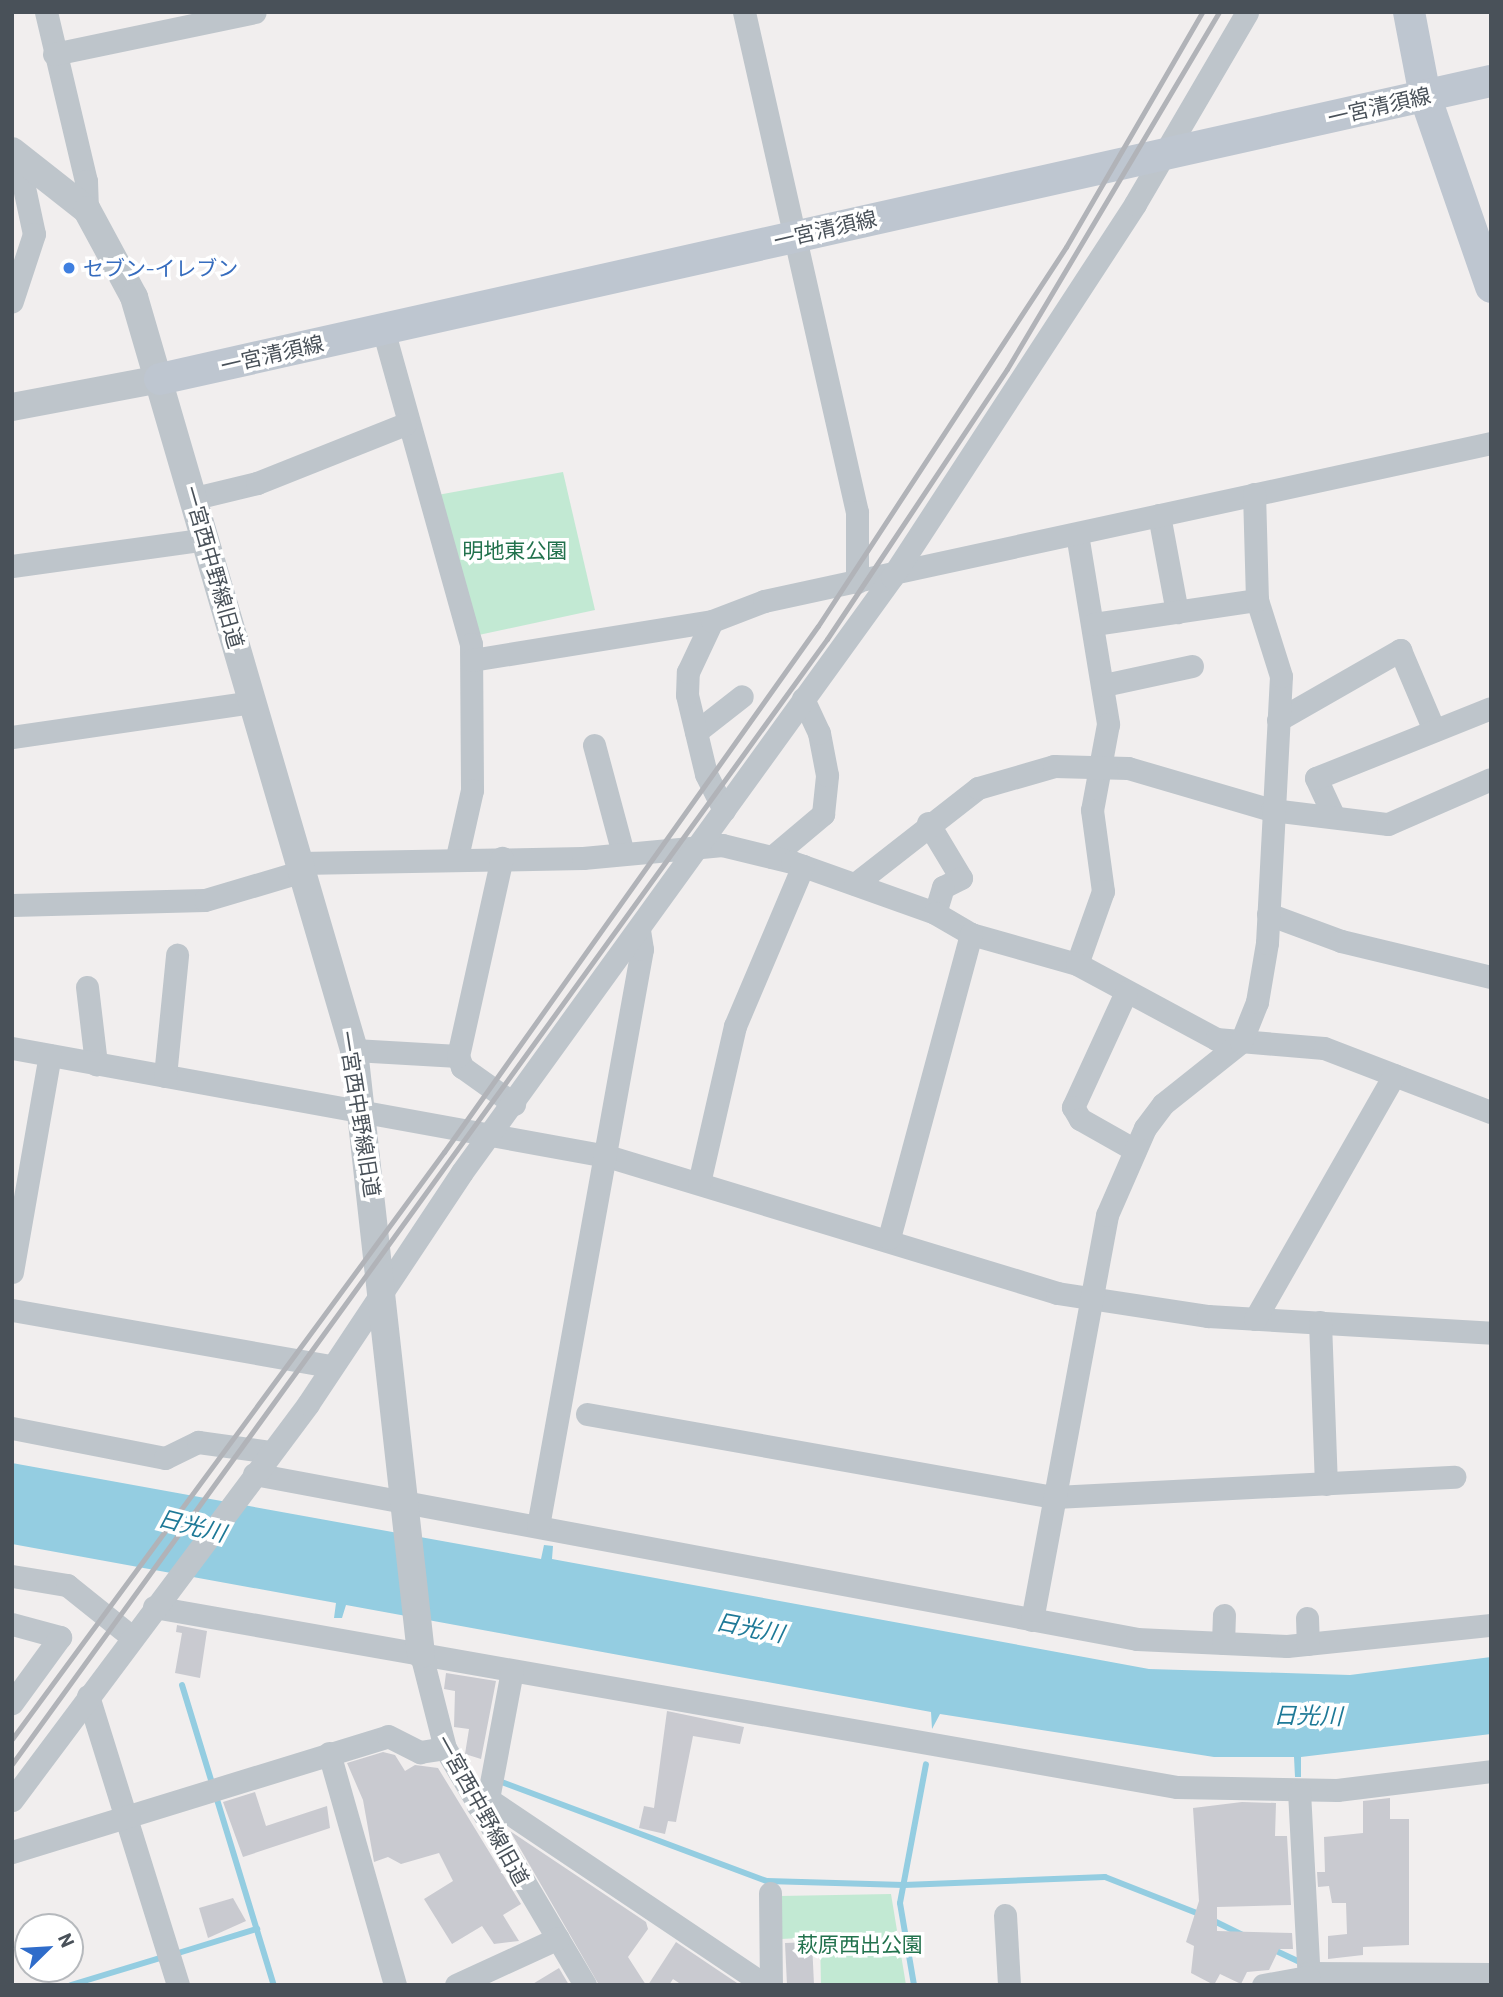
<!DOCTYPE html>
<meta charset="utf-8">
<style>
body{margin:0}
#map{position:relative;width:1503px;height:1997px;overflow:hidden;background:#f1eeee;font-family:Barlow,"Noto Sans JP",sans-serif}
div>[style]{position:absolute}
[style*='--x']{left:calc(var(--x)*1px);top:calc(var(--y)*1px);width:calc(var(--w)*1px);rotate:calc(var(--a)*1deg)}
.green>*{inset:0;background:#c2e9d3}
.water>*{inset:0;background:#94cde1}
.stream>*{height:6px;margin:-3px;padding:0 3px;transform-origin:3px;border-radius:3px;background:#94cde1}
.building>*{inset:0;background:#c9cad0}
.minor>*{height:23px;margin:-11.5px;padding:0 11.5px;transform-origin:11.5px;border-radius:11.5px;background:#bec5cb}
.tertiary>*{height:28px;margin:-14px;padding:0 14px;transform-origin:14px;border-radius:14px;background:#bec5cb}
.secondary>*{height:32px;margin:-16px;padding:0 16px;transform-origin:16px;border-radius:16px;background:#bec6d0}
.rail>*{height:5px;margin:-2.5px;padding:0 2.5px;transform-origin:2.5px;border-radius:2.5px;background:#b1b3b8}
.dots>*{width:19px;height:19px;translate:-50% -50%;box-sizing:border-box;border:4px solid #fff;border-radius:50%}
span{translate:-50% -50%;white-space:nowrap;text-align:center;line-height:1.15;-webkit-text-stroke:7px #fff;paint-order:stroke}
.street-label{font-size:21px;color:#495159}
.shop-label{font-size:21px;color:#366cbe}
.left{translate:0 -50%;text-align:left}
.park-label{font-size:21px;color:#22724d}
.water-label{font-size:23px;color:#1e7997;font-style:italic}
.frame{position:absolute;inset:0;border:14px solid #495159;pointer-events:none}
.north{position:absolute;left:14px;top:1913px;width:70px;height:70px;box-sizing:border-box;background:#fff;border:2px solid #b6b9bd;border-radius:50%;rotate:66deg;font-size:19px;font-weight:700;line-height:28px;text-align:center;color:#495159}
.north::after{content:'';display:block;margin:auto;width:24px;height:32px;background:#2f6cca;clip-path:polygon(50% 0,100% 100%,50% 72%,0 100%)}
</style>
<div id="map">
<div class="green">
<div style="clip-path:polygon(563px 472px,595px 610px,474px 636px,432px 496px)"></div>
<div style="clip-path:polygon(891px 1894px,906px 1985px,821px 1985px,820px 1937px,781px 1939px,780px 1896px)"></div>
</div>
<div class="water">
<div style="clip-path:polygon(12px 1463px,541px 1559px,544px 1545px,553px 1546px,552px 1559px,1149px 1669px,1350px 1675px,1491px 1657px,1491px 1734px,1301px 1757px,1301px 1777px,1295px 1777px,1294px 1757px,1214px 1757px,940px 1714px,932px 1729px,931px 1712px,346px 1605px,342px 1618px,334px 1618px,336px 1603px,12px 1544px)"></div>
</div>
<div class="stream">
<div style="--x:182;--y:1685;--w:314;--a:73"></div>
<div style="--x:499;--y:1781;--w:286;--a:20.5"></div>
<div style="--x:767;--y:1881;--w:137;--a:1.7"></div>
<div style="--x:904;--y:1885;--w:201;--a:-2.3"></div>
<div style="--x:1105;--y:1877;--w:104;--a:21.4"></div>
<div style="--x:1212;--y:1920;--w:34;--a:26"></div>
<div style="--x:1272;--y:1949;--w:33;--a:25"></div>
<div style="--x:175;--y:1954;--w:86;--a:-17"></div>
<div style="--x:71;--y:1985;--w:97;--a:-16.8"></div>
<div style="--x:914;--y:1985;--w:83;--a:-99.7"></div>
<div style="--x:900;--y:1903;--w:141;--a:-79.4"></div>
</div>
<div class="building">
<div style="clip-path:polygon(177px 1625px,207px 1631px,200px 1678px,175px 1673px,182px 1633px,176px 1632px)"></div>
<div style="clip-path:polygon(446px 1673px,496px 1681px,481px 1759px,465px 1754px,469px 1729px,454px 1727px,455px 1691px,444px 1689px)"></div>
<div style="clip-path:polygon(667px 1711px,744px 1727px,740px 1744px,693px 1736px,676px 1822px,668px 1821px,665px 1834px,639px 1828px,644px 1806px,654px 1808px)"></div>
<div style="clip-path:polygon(383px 1752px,395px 1755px,405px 1771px,415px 1765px,438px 1768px,521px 1904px,503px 1915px,519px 1941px,494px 1944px,482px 1926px,452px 1944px,424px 1899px,453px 1881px,439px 1853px,401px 1864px,388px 1857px,374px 1862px,363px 1800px,347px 1763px)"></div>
<div style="clip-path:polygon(255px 1792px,266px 1826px,327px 1806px,330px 1828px,243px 1857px,223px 1802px)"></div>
<div style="clip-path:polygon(1390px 1798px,1390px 1819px,1409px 1819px,1409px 1945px,1363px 1947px,1363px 1955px,1328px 1959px,1328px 1936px,1347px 1934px,1346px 1903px,1332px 1903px,1329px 1886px,1318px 1887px,1317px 1872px,1325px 1872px,1324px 1837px,1363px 1833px,1363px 1801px)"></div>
<div style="clip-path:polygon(1242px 1802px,1276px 1803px,1275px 1836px,1287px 1836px,1291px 1905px,1217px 1907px,1217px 1931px,1292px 1933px,1293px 1949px,1279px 1949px,1269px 1970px,1247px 1972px,1241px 1984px,1220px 1974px,1214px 1985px,1191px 1973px,1194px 1946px,1186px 1942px,1199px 1901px,1193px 1808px)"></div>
<div style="clip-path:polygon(510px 1831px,646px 1922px,648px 1929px,628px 1957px,646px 1985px,599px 1985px)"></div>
<div style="clip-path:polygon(233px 1898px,246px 1921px,208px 1938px,199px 1908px)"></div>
<div style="clip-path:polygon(676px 1942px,740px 1985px,682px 1985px,673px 1979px,669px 1985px,648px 1985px)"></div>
<div style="clip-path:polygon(812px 1942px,814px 1985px,787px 1985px,785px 1943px)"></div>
<div style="clip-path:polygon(559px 1968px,569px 1985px,531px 1985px)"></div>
</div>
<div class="minor">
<div style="--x:46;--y:12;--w:174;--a:76.7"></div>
<div style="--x:86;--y:181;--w:29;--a:88"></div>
<div style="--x:744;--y:12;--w:513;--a:77.27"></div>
<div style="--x:857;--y:512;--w:70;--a:90"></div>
<div style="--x:54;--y:54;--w:205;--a:-11.8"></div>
<div style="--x:12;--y:173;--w:20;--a:-33"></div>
<div style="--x:29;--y:162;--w:17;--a:114"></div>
<div style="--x:22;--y:178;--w:57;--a:77.9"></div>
<div style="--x:34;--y:234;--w:71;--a:108.2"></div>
<div style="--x:383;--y:329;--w:327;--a:74.4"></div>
<div style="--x:471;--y:644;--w:146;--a:89.6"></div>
<div style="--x:472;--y:790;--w:69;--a:102.6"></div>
<div style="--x:195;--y:498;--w:64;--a:-13.6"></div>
<div style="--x:257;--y:483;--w:159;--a:-21.7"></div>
<div style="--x:1159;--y:515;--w:99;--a:79.5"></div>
<div style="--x:1077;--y:534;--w:193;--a:80.7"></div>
<div style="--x:1108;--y:724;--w:87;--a:100.5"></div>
<div style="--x:1092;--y:810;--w:82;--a:82.3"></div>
<div style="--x:1103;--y:891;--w:77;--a:109.6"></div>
<div style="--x:12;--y:566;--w:196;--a:-7.9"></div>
<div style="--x:1094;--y:624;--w:165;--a:-8.4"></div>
<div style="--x:472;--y:660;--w:243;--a:-9.2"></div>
<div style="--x:1104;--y:685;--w:90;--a:-12.2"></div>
<div style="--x:1278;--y:720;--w:141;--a:-29.8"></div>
<div style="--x:1400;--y:650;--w:87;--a:67"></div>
<div style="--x:696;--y:732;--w:58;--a:-38"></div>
<div style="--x:12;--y:737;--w:244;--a:-8.3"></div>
<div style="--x:594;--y:745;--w:112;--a:75"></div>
<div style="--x:724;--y:810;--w:40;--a:-116.6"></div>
<div style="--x:706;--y:774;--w:81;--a:-103.5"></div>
<div style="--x:687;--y:695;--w:23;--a:-88"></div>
<div style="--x:688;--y:672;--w:56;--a:-64.8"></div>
<div style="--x:712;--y:621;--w:56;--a:-21"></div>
<div style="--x:764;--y:601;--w:744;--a:-12.26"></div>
<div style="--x:1334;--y:817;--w:43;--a:-114.8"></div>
<div style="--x:1316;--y:778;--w:188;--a:-21.8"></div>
<div style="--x:928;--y:823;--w:64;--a:59"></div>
<div style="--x:961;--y:878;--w:20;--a:153"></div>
<div style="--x:943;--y:887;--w:27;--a:107"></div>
<div style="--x:772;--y:857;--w:67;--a:-40.1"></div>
<div style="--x:823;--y:814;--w:39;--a:-84"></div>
<div style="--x:827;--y:775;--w:43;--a:-100.8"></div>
<div style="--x:819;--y:733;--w:38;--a:-115"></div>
<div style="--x:300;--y:863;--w:283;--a:-1"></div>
<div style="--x:583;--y:858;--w:140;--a:-5.3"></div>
<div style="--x:722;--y:845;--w:72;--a:13.7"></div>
<div style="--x:792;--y:862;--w:152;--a:19.6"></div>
<div style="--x:935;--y:913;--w:42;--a:30.3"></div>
<div style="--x:971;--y:934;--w:110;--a:15.8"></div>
<div style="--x:1077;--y:964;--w:158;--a:28.3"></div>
<div style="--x:1216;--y:1039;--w:108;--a:4.8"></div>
<div style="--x:1324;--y:1048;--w:179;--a:21"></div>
<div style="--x:855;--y:884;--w:156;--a:-38"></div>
<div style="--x:978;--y:788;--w:79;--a:-16.1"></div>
<div style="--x:1054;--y:766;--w:74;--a:1.5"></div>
<div style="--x:1128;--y:768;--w:150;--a:16.3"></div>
<div style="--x:1272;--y:810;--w:117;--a:6.9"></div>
<div style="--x:1388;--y:824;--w:112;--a:-23.6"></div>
<div style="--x:12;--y:905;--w:193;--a:-1.5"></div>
<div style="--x:205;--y:900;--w:102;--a:-16.5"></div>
<div style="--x:1268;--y:914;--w:78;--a:20.3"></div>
<div style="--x:1341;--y:941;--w:154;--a:13.5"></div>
<div style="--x:87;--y:987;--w:78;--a:83.3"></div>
<div style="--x:1126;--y:992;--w:127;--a:114.7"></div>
<div style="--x:1073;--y:1107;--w:14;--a:60"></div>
<div style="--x:1080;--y:1119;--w:63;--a:29.4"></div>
<div style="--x:12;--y:1048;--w:605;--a:10.29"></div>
<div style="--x:607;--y:1156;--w:470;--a:16.9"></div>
<div style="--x:1057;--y:1293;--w:153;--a:8.7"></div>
<div style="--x:1208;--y:1316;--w:284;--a:3.4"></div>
<div style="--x:354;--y:1050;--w:104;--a:3.3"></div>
<div style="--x:458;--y:1056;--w:12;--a:70"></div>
<div style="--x:462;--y:1067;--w:64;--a:35.4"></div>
<div style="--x:458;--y:1056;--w:203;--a:-77.5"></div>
<div style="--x:165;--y:1076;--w:122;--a:-84.3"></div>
<div style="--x:699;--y:1183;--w:161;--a:-77.1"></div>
<div style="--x:735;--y:1026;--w:174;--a:-67"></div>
<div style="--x:889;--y:1238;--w:315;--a:-74.9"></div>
<div style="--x:12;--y:1272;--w:220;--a:-80.1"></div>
<div style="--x:12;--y:1310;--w:322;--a:10"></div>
<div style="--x:1255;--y:1319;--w:281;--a:-60.3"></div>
<div style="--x:1320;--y:1322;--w:162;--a:87.9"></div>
<div style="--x:587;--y:1414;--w:475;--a:10.1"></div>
<div style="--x:1055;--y:1497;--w:400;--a:-2.9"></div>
<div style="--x:12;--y:1428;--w:156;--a:11.1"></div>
<div style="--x:165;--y:1458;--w:37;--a:-26"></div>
<div style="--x:198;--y:1442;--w:74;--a:7.8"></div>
<div style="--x:254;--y:1474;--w:898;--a:10.58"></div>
<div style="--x:1137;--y:1639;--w:150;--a:2.7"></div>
<div style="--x:1287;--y:1646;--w:205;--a:-5.9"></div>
<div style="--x:538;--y:1526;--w:586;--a:-79.78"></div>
<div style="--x:642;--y:949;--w:18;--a:-99"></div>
<div style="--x:12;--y:1576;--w:56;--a:9.3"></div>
<div style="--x:67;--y:1585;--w:83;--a:38.7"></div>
<div style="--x:154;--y:1607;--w:1039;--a:9.98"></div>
<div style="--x:1177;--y:1787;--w:160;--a:1.1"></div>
<div style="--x:1337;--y:1790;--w:155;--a:-7"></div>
<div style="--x:1307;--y:1618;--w:26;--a:88"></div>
<div style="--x:1032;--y:1620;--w:412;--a:-79.5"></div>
<div style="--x:1107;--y:1215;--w:95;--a:-66.4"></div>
<div style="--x:1145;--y:1128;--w:30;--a:-53"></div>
<div style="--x:1163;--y:1104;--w:100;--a:-38.5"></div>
<div style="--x:1241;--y:1042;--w:43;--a:-68.2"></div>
<div style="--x:1257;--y:1002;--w:60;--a:-80.4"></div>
<div style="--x:1267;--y:943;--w:267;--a:-87"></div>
<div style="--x:1281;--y:676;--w:80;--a:-107.5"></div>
<div style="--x:1257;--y:600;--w:106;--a:-91.6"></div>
<div style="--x:12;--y:1624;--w:50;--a:15.2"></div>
<div style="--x:60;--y:1637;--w:82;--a:126"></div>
<div style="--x:1223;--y:1643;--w:28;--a:-88"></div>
<div style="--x:421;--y:1654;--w:97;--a:75.7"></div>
<div style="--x:445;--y:1748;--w:275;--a:59.4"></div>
<div style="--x:88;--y:1696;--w:303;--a:72.7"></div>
<div style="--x:329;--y:1753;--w:241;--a:74.1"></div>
<div style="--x:1299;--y:1791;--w:194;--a:87"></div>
<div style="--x:488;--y:1799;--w:334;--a:33.9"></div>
<div style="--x:12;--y:1800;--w:494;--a:-53.2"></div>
<div style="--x:308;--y:1404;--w:278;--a:-56.4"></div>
<div style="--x:462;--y:1172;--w:734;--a:-54.14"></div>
<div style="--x:892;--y:577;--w:445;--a:-56.9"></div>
<div style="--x:1135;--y:204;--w:222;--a:-59.7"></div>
<div style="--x:478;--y:1806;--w:12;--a:-35"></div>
<div style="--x:488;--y:1799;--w:130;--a:-79.4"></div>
<div style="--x:12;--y:1852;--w:393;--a:-17.1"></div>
<div style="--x:388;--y:1736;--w:36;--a:27"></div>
<div style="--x:420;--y:1752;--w:25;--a:-9"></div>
<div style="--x:770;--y:1893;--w:92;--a:89.4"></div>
<div style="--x:1005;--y:1915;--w:70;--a:86.7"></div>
<div style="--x:1308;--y:1973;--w:183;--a:0.3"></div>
<div style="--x:456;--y:1985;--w:112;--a:-24.7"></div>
<div style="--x:1263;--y:1985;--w:46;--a:-10.1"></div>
</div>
<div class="tertiary">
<div style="--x:12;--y:151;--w:95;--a:38.2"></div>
<div style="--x:87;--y:210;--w:99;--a:61.6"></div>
<div style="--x:134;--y:297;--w:784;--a:73.71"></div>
<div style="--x:354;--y:1050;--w:608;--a:83.67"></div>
<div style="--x:12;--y:407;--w:151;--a:-10.7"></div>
</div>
<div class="secondary">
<div style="--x:1409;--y:12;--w:86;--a:79.2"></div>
<div style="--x:1425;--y:96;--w:202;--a:70.9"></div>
<div style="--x:160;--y:379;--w:1364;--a:-12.62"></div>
</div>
<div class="rail">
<div style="--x:12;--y:1739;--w:729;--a:-53.65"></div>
<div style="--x:444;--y:1152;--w:645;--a:-54.59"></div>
<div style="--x:818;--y:626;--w:453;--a:-56.8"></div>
<div style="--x:1066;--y:247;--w:272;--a:-59.9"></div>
<div style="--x:12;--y:1764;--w:1389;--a:-54.08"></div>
<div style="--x:827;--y:639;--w:324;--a:-56.3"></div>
<div style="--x:1007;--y:369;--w:415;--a:-59.3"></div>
</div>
<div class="dots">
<div style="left:69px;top:268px;background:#3f7fe0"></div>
</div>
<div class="street-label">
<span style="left:1379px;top:106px;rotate:-13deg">一宮清須線</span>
<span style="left:825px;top:229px;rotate:-13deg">一宮清須線</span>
<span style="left:272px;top:354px;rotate:-13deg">一宮清須線</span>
<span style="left:214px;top:567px;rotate:74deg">一宮西中野線旧道</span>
<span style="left:360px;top:1114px;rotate:81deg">一宮西中野線旧道</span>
<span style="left:483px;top:1810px;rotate:61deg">一宮西中野線旧道</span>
</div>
<div class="shop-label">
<span class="left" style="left:83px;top:268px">セブン-イレブン</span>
</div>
<div class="park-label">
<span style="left:515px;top:550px">明地東公園</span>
<span style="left:860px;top:1944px">萩原西出公園</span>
</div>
<div class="water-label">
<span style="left:192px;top:1525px;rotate:14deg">日光川</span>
<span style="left:750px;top:1627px;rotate:11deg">日光川</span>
<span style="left:1308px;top:1715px;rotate:1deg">日光川</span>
</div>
<div class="frame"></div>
<div class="north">N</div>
</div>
